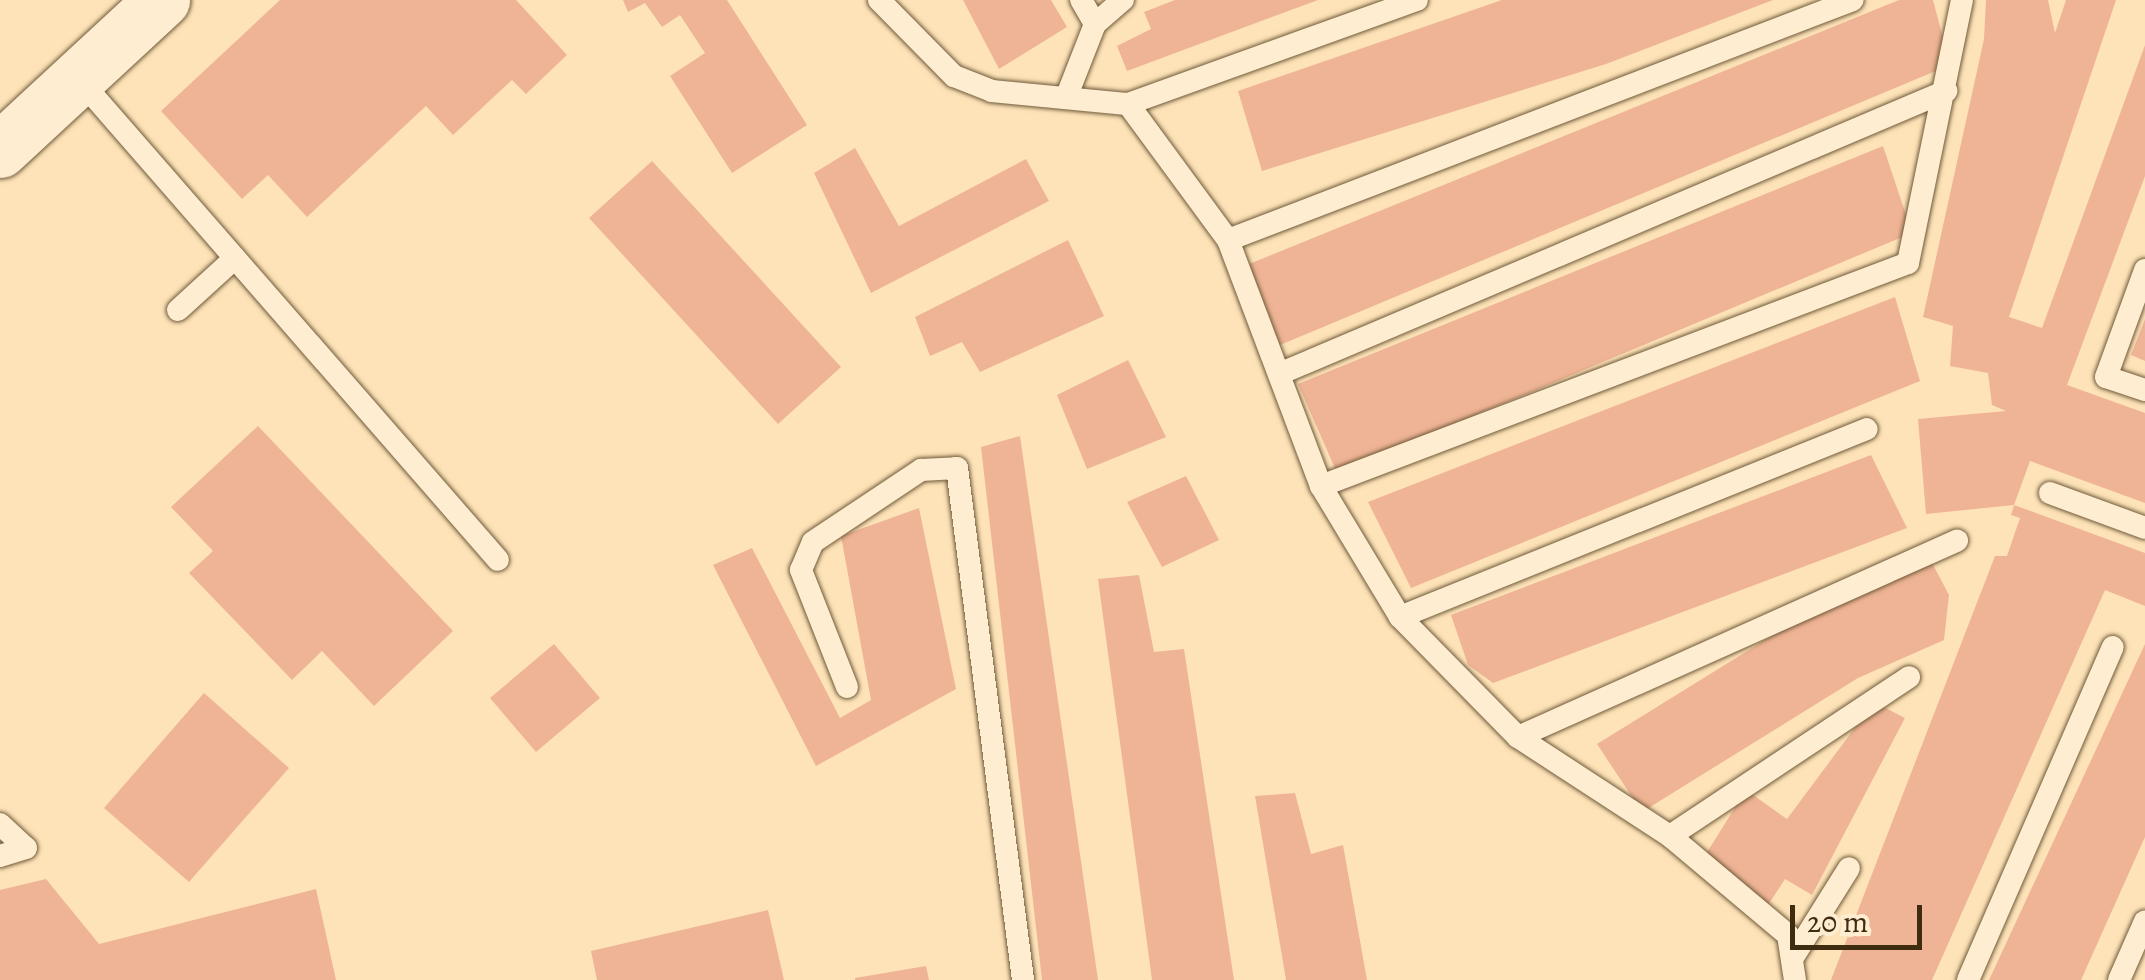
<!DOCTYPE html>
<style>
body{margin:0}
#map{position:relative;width:2145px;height:980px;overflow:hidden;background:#fee3b8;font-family:Alegreya,serif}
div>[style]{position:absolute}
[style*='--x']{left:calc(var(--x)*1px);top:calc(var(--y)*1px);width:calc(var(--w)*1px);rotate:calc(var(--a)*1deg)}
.building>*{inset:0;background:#efb495}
.roads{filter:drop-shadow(0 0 2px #6f5a3a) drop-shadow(0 0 2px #6f5a3a)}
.service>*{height:22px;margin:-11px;padding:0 11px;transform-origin:11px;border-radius:11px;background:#feedd1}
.tertiary>*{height:55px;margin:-27.5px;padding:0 27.5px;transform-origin:27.5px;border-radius:27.5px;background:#feedd1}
span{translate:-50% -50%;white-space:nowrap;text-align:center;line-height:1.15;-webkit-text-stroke:8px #feedd1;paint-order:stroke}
.scale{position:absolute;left:1790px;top:905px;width:132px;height:45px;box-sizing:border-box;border:5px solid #3f2c10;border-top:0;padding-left:12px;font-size:30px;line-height:35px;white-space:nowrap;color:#3f2c10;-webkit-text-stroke:8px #feedd1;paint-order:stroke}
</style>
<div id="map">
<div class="building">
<div style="clip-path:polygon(280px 0,516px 0,567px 55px,526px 94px,512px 80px,453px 135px,426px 106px,307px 217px,268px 175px,242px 199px,161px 111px)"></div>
<div style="clip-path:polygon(623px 0,727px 0,807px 125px,732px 173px,670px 76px,705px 53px,680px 15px,662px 27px,645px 3px,628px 12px)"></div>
<div style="clip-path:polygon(963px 0,1051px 0,1067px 27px,999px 69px)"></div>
<div style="clip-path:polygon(1175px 0,1318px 0,1127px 71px,1117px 46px,1151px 29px,1144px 12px)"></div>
<div style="clip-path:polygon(1502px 0,1773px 0,1606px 64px,1262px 171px,1238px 91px)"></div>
<div style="clip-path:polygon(1899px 0,1933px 0,1950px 65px,1280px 345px,1249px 264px)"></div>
<div style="clip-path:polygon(1986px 0,2048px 0,2055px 33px,2066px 0,2116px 0,2009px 317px,2042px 328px,2145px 45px,2145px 176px,2067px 385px,2145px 413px,2145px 503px,2030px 461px,2014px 505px,1926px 514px,1918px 419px,2006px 411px,1992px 405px,1988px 373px,1950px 366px,1953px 326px,1923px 317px,1984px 39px)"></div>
<div style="clip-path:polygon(1883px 146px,1912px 233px,1337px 473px,1298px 384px)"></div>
<div style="clip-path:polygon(855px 148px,899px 226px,1026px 159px,1049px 201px,871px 293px,814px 173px)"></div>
<div style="clip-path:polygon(652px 161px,841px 367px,778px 424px,589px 218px)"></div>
<div style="clip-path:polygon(1068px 240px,1104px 316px,980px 372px,962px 342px,930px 356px,915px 317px)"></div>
<div style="clip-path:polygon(1895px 297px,1920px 381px,1411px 588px,1368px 502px)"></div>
<div style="clip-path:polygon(2145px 319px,2145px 361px,2131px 355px)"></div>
<div style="clip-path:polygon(1128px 360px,1166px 437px,1087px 469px,1057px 395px)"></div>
<div style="clip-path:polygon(258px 426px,453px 631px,374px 706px,322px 651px,292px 680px,189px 573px,213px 551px,171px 507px)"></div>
<div style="clip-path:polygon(1020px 436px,1098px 980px,1042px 980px,981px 447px)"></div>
<div style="clip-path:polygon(1871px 455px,1907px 528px,1493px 683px,1468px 665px,1451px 615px)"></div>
<div style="clip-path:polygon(1186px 476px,1219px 540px,1162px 567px,1127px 502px)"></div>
<div style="clip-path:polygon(2014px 505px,2145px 553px,2145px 606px,2105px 590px,1932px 980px,1831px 980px,1995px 556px,2007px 556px,2020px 518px,2011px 515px)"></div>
<div style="clip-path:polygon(919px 508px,956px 689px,816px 766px,713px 565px,752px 548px,840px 718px,871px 700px,841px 536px)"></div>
<div style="clip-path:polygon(1930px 559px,1949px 595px,1944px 640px,1858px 678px,1642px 812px,1597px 744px,1807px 614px)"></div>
<div style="clip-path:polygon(1139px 575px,1154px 652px,1184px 649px,1234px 980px,1152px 980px,1098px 579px)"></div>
<div style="clip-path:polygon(554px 644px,600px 698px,536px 752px,490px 698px)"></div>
<div style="clip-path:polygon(2145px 644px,2145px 837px,2081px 980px,1989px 980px)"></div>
<div style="clip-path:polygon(204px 693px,289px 768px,189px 882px,104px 808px)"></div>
<div style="clip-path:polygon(1874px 702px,1905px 718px,1812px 895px,1785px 879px,1768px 905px,1701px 862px,1746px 790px,1787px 819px)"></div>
<div style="clip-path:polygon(1295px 793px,1311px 854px,1343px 845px,1367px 980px,1286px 980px,1255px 796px)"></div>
<div style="clip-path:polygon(46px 879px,99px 944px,316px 889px,336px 980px,0 980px,0 890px)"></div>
<div style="clip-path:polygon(768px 910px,784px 980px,597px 980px,591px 951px)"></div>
<div style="clip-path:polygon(926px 966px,929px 980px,855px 980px,855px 978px)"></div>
</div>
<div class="roads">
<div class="service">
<div style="--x:879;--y:0;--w:107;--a:45.4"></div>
<div style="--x:954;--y:76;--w:41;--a:21.5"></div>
<div style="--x:992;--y:91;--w:137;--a:5.5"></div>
<div style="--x:1128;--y:104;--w:169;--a:53.7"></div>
<div style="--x:1228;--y:240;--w:263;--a:69.3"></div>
<div style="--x:1321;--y:486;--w:153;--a:58.9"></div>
<div style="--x:1400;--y:617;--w:168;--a:45.5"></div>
<div style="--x:1518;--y:737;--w:181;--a:33.1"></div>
<div style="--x:1670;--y:836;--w:154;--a:40"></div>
<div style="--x:1788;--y:935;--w:46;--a:81.2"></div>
<div style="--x:1095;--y:24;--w:37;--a:-41"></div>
<div style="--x:78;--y:78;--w:639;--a:48.93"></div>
<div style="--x:1066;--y:98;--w:79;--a:-68.6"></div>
<div style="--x:1095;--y:24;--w:28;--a:-120"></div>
<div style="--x:1128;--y:104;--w:307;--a:-19.8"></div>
<div style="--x:1228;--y:240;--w:669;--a:-21.01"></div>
<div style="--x:2145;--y:270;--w:114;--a:110"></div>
<div style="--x:2106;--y:377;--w:41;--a:18.4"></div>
<div style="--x:178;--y:310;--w:77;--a:-42.4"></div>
<div style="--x:1279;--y:374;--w:725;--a:-22.99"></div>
<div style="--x:1321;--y:486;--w:628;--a:-20.8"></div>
<div style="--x:1908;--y:263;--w:268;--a:-78.4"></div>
<div style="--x:2050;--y:493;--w:101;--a:20.2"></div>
<div style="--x:1400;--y:617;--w:503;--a:-21.93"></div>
<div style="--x:847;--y:687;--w:126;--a:-111.5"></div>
<div style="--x:801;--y:570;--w:30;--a:-67"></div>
<div style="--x:813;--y:542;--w:130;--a:-33.7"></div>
<div style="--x:921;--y:470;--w:36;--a:-3"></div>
<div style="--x:957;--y:468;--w:516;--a:82.65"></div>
<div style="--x:1518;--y:737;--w:481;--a:-24.1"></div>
<div style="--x:0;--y:824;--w:35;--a:43"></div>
<div style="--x:26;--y:848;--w:27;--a:163"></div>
<div style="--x:1670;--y:836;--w:287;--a:-33.6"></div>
<div style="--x:1792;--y:959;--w:107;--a:-57.9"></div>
<div style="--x:1968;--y:980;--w:363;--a:-66.5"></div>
<div style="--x:2119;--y:980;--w:64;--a:-66.2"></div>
</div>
<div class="tertiary">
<div style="--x:0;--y:150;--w:221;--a:-42.8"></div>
</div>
</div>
<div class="scale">20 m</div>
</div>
